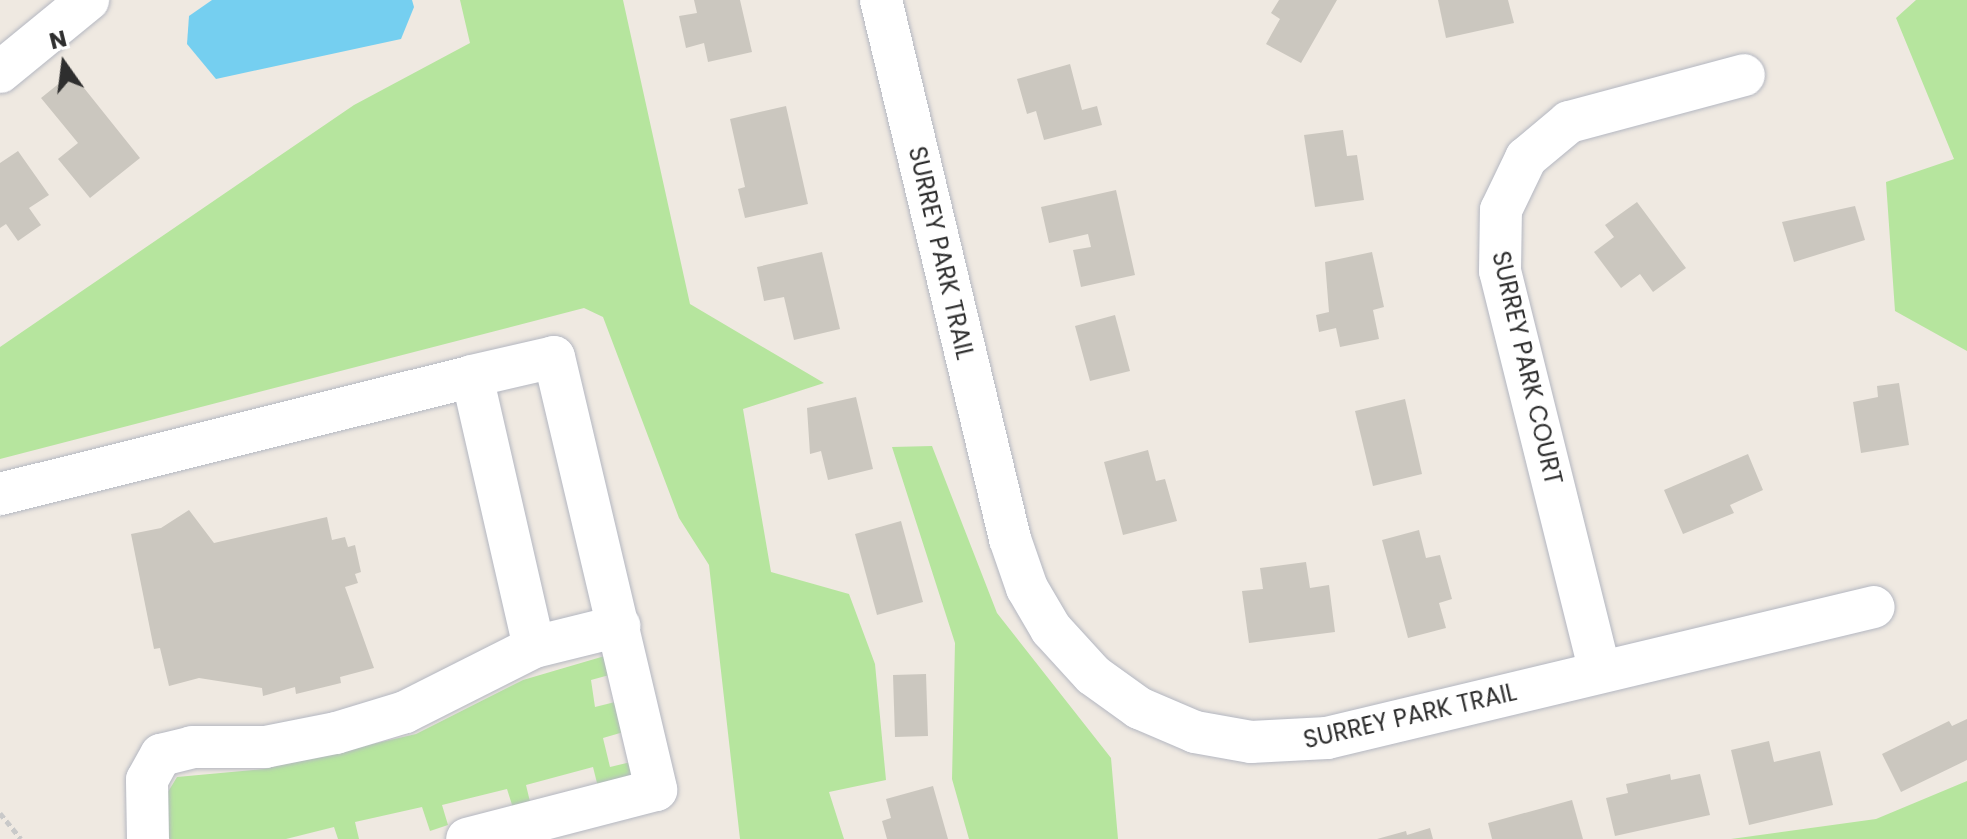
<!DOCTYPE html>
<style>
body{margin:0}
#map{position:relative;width:1967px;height:839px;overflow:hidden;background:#efe9e1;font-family:Poppins,sans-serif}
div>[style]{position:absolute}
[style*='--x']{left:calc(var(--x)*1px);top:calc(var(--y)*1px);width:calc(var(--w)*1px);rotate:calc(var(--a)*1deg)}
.green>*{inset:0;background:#b6e59e}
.water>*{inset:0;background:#75cff0}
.building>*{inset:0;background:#cbc7bf}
.path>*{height:5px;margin-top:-2.5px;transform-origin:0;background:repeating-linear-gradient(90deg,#c9c9c9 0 6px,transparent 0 10px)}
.roads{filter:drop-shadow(0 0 2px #b4b7c1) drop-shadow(0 0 2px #b4b7c1)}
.minor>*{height:42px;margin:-21px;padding:0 21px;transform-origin:21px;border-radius:21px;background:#fff}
span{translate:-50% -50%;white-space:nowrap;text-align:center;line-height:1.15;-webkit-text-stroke:8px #fff;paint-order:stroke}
.street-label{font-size:24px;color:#2e2e2e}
.north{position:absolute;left:24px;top:24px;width:80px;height:80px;-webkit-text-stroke:6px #fff;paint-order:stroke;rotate:346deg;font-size:22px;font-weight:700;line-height:32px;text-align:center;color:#2e2e2e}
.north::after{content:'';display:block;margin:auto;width:28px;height:36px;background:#2e2e2e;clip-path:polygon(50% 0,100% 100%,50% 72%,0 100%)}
</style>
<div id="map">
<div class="green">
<div style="clip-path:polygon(460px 0,623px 0,690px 304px,824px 383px,743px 409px,771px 572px,849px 594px,875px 664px,886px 780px,829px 792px,844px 839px,740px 839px,709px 565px,679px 518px,603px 317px,584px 308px,0 459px,0 347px,354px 105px,470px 43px)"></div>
<div style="clip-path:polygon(1916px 0,1967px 0,1967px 351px,1895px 311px,1886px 182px,1954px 159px,1896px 18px)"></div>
<div style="clip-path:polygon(932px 446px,997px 613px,1111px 758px,1118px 839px,969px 839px,952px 779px,955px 643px,892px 447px)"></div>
<div style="clip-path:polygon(608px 655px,613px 674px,591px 680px,595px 707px,619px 701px,627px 731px,603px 738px,610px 767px,635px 761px,640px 781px,599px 791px,593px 767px,526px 785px,531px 806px,514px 811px,507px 789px,442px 805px,448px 825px,430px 831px,422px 807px,355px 822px,359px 839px,338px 839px,334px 827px,286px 839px,170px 839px,164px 831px,160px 805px,177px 777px,264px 769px,416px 734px,523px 680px)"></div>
<div style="clip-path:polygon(1967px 781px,1967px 839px,1731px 839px,1876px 819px)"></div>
</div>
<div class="water">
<div style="clip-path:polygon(212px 0,412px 0,414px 7px,401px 39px,216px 79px,187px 44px,189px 16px)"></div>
</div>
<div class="building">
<div style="clip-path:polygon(694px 0,740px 0,752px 52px,708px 62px,704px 43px,686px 48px,679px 16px,697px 13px)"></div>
<div style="clip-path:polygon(1279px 0,1337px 0,1301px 63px,1266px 44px,1280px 19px,1271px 13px)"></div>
<div style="clip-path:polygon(1438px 0,1508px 0,1514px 23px,1446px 38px)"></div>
<div style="clip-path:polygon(1070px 64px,1082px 110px,1097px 106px,1102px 125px,1044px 140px,1036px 111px,1027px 114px,1017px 79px)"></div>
<div style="clip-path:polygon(72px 73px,140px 158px,90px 198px,58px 159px,78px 143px,41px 98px)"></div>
<div style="clip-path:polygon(786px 106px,808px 204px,745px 218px,738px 189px,745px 187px,730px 119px)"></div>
<div style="clip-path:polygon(1343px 130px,1347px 156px,1357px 155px,1364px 200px,1315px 207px,1304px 135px)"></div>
<div style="clip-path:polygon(18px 151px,49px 195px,29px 208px,41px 225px,18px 241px,6px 224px,0 228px,0 163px)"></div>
<div style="clip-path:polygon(1116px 190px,1135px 275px,1081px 287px,1073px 250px,1091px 247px,1088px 234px,1049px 243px,1041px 207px)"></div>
<div style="clip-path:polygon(1637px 202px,1686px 268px,1653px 292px,1640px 274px,1621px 288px,1594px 252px,1614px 237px,1605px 225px)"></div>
<div style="clip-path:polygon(1855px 206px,1865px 240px,1794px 262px,1782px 222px)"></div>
<div style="clip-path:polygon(822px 252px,840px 329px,794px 340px,784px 297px,764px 301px,757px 267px)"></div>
<div style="clip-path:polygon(1372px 252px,1384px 307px,1373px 310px,1379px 339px,1340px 347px,1336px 328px,1319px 332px,1316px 315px,1329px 312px,1325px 262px)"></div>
<div style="clip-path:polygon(1115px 315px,1130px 371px,1090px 381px,1075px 326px)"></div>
<div style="clip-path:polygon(1899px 383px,1909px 445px,1861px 453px,1853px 402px,1878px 397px,1877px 386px)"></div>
<div style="clip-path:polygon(856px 397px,873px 469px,828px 480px,821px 451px,810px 454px,807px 408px)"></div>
<div style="clip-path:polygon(1405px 399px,1422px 474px,1373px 486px,1355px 411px)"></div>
<div style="clip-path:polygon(1148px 450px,1156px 481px,1165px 479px,1177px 521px,1123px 535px,1104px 462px)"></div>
<div style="clip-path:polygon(1748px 454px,1763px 490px,1730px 505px,1734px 513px,1683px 534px,1664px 490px)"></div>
<div style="clip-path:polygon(189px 510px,214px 543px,327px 517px,332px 540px,345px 537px,348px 547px,355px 545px,361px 572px,355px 574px,358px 583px,345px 587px,374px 668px,340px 677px,341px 683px,296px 694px,295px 687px,263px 696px,262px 688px,199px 678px,169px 686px,160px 648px,154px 649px,131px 534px,161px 528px)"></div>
<div style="clip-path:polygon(901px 521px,923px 602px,877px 615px,855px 534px)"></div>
<div style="clip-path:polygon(1419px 530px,1426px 558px,1440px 555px,1452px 599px,1439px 603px,1446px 628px,1408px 638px,1382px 540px)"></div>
<div style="clip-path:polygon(1306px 562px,1310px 588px,1329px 585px,1335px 632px,1249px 643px,1242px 591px,1263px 589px,1260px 568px)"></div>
<div style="clip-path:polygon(926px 674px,928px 736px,895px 737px,893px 675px)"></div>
<div style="clip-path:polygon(1967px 719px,1967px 760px,1901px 792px,1882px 754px,1949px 721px,1952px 726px)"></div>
<div style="clip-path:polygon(1769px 741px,1774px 762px,1820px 751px,1833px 805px,1749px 825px,1731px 750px)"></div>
<div style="clip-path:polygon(1670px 774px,1671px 780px,1700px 774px,1710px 815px,1615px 836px,1606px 798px,1628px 793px,1626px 784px)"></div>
<div style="clip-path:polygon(933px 786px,948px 839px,887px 839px,882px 821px,891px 818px,886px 799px)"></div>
<div style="clip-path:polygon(1572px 800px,1583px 839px,1492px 839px,1488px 823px)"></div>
<div style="clip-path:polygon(1430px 828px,1433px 839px,1377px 839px,1406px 831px,1407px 835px)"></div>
</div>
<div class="path">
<div style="--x:0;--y:813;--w:33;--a:51"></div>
</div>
<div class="roads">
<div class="minor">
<div style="--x:881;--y:0;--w:554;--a:76.54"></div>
<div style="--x:1010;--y:539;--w:52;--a:70.9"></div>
<div style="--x:1027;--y:588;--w:48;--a:59.7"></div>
<div style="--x:1051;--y:629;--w:62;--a:47.6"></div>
<div style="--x:1093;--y:675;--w:57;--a:35.7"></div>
<div style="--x:1139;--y:708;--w:61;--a:23.2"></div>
<div style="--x:1195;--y:732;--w:57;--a:10.1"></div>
<div style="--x:1251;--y:742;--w:76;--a:-3"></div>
<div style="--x:1327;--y:738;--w:562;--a:-13.47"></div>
<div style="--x:0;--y:72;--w:114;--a:-39.3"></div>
<div style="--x:0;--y:494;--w:487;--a:-14"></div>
<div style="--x:534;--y:647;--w:88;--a:-13.9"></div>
<div style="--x:1600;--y:672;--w:413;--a:-104"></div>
<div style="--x:1500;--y:271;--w:61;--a:-89.1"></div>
<div style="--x:1501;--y:210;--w:58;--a:-64.3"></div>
<div style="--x:1526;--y:158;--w:56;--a:-39.9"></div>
<div style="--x:1569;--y:122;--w:181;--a:-15"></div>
<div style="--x:148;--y:839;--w:59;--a:-91"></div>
<div style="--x:147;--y:780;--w:29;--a:-61"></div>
<div style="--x:161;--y:755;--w:32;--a:-14"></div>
<div style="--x:192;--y:747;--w:73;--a:0"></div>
<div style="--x:265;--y:747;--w:72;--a:-11.2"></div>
<div style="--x:336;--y:733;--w:72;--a:-16.9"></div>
<div style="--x:405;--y:712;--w:144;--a:-26.7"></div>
<div style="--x:534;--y:647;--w:278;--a:-102.9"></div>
<div style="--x:472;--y:376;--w:84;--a:-13"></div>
<div style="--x:554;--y:357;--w:445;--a:76.7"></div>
<div style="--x:656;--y:790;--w:195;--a:165.5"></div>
</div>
</div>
<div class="street-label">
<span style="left:941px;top:253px;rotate:77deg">SURREY PARK TRAIL</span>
<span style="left:1527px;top:368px;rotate:77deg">SURREY PARK COURT</span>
<span style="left:1410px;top:716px;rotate:-13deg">SURREY PARK TRAIL</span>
</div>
<div class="north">N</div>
</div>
